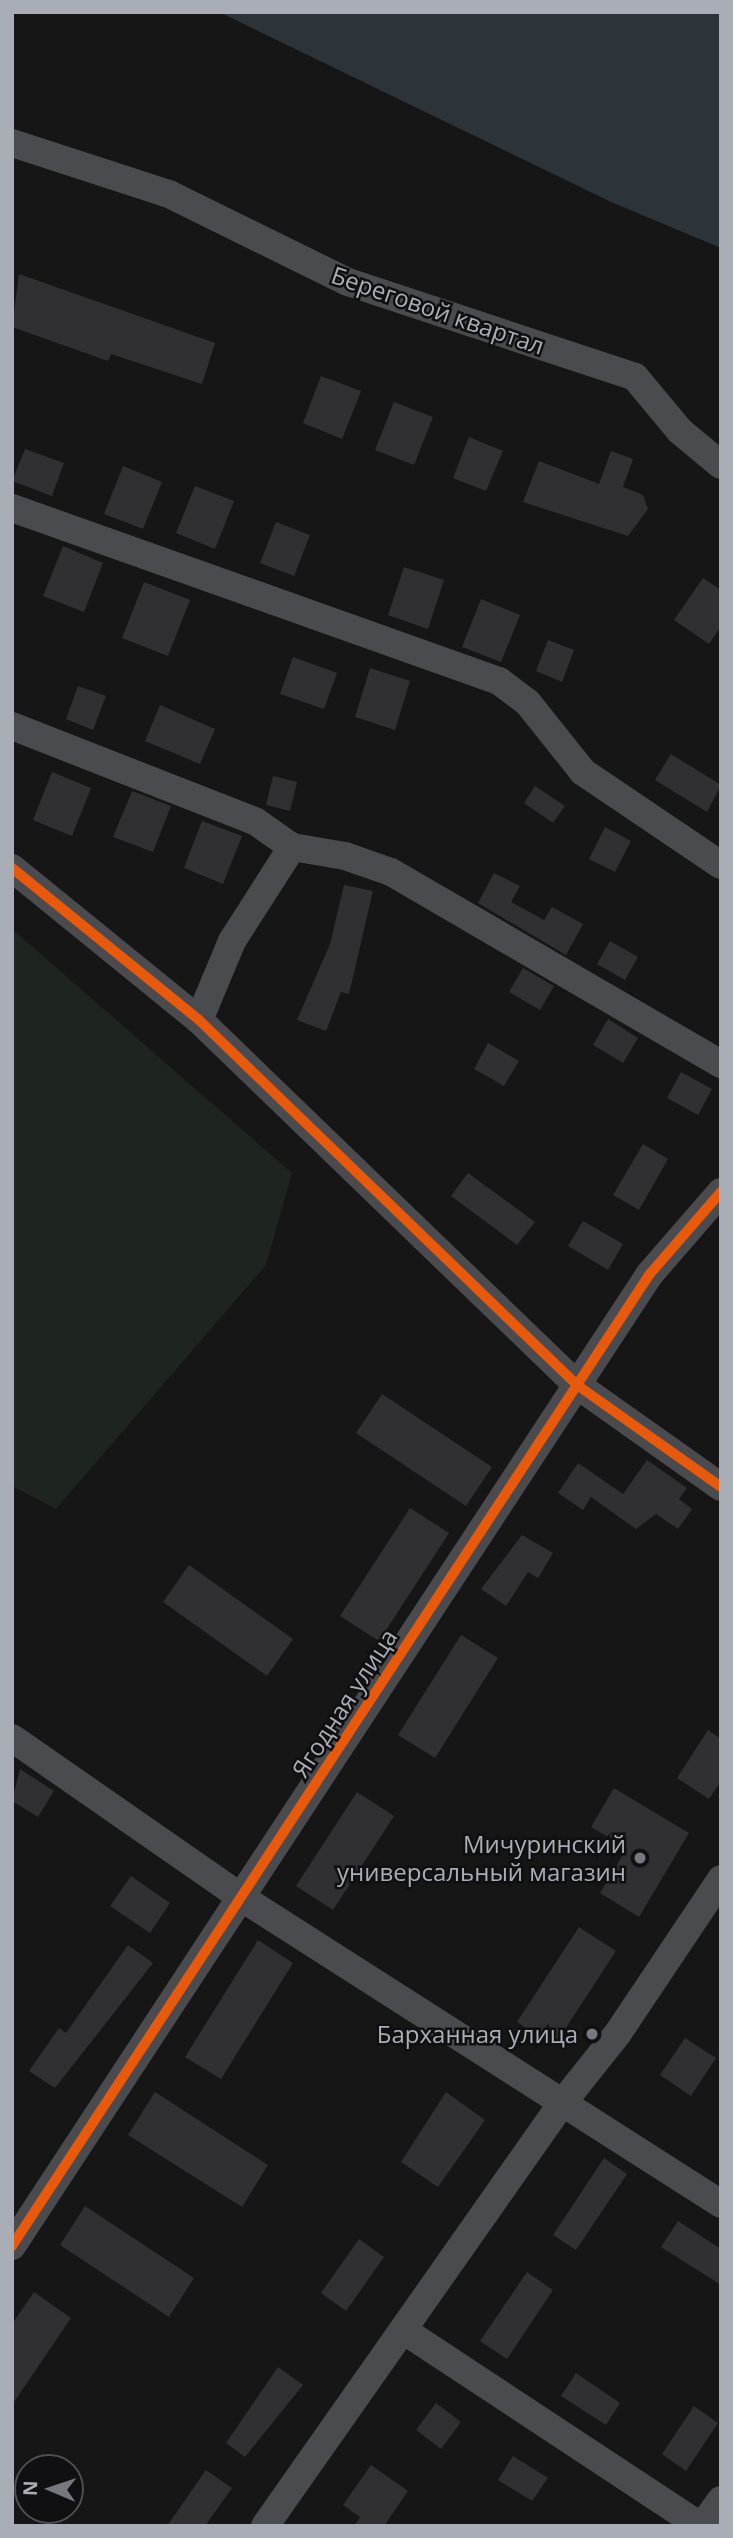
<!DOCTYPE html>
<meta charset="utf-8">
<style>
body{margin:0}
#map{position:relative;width:733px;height:2538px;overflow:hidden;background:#161616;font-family:"Open Sans",sans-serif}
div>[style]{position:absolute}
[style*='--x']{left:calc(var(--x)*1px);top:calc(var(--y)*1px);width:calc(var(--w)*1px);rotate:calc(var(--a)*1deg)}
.green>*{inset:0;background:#1e241f}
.water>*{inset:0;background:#2c3439}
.building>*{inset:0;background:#303032}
.minor>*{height:28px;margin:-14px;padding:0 14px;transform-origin:14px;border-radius:14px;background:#4a4b4e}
.cycleway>*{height:10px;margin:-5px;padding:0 5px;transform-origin:5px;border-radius:5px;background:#e8590c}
.dots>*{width:19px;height:19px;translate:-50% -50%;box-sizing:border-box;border:4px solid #101012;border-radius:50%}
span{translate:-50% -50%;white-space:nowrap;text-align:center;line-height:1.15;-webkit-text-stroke:5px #101012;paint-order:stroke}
.street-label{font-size:24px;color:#a8adb6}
.poi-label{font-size:24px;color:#a8adb6}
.right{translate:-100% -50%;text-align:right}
.frame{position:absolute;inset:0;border:14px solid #a8adb6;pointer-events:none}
.north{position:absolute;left:14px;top:2454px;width:70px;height:70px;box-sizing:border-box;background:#101012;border:2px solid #4d4f54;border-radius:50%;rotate:272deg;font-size:19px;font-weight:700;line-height:28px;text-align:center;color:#a8adb6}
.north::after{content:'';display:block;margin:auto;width:24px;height:32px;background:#75787e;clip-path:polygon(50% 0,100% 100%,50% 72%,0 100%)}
</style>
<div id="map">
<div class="green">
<div style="clip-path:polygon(12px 929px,292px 1173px,266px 1265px,56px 1509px,12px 1486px)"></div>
</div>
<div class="water">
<div style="clip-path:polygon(219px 12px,721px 12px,721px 248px,611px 202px)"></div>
</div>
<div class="building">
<div style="clip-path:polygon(19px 274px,215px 343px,202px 384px,111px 354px,108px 361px,12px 327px)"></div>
<div style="clip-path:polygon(321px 376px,361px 391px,342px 439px,303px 423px)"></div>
<div style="clip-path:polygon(394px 402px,433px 417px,414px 465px,375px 450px)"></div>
<div style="clip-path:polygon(469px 437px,503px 451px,486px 491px,453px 478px)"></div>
<div style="clip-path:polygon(25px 449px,64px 463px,52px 496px,12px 481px)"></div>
<div style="clip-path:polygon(611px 451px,633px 459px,623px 487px,643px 495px,648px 509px,628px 536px,523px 502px,539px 461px,599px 484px)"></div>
<div style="clip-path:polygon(123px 466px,162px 482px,143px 529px,104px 514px)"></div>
<div style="clip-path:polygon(195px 486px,234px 501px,215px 549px,176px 533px)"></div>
<div style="clip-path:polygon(276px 522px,310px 535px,294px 576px,260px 563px)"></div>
<div style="clip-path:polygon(63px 546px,103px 563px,84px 612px,43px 596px)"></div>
<div style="clip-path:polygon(404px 567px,444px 580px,428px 629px,388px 615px)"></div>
<div style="clip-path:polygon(703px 578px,721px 590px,721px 626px,709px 644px,674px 620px)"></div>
<div style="clip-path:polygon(144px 582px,190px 600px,168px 656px,122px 638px)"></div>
<div style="clip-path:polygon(481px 599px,520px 615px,501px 662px,462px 647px)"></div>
<div style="clip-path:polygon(548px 640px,574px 650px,562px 682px,536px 671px)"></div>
<div style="clip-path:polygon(293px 657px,337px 673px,324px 709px,280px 694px)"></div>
<div style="clip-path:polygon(370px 668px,410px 681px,395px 730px,355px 717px)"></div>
<div style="clip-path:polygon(78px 686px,106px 696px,93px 730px,66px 719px)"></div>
<div style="clip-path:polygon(160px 705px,215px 729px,200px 764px,145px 741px)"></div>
<div style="clip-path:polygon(671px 754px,721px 785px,707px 812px,655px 780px)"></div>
<div style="clip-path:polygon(52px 772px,91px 788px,72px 836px,33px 820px)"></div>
<div style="clip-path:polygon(273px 776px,297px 782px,290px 811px,266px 805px)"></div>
<div style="clip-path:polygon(535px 786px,565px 806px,553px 823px,524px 803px)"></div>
<div style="clip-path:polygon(132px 791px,171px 806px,153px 852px,113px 837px)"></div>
<div style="clip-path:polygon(202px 821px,242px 836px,223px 884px,184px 868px)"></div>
<div style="clip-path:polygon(605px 827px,631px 841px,615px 872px,589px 859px)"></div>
<div style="clip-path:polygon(494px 873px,520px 886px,511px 902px,544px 920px,552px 907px,583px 924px,566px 955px,478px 903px)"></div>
<div style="clip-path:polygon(344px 885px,373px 891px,349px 994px,341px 992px,326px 1031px,297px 1020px,330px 944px)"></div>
<div style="clip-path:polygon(610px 941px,638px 957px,625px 980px,597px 964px)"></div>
<div style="clip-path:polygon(523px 968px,554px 986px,540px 1010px,509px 992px)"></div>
<div style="clip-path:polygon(608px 1019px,638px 1038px,623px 1063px,593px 1045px)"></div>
<div style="clip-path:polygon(488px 1043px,519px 1061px,504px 1086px,474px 1069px)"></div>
<div style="clip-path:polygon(681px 1072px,712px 1089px,698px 1115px,667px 1098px)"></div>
<div style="clip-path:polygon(643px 1144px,668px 1159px,639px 1210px,613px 1195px)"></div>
<div style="clip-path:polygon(468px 1173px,535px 1222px,517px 1245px,451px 1196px)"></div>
<div style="clip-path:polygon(583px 1221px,623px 1244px,608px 1270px,568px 1246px)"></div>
<div style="clip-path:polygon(382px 1394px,492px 1467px,466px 1506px,356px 1433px)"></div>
<div style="clip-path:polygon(647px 1460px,687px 1488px,679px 1499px,692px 1509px,678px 1529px,656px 1514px,636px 1529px,591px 1497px,583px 1510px,558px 1493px,578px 1463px,623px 1494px)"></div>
<div style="clip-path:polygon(410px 1508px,449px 1533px,379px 1641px,340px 1616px)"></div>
<div style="clip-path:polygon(522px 1535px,553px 1553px,538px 1578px,528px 1572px,506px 1606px,481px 1589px)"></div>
<div style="clip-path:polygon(189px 1565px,293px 1639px,267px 1676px,163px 1602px)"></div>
<div style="clip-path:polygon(461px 1635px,498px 1658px,435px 1758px,398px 1735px)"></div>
<div style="clip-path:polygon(708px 1730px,721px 1739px,721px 1781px,709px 1799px,677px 1778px)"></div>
<div style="clip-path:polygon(20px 1769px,54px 1791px,38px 1817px,12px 1801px)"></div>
<div style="clip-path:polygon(614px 1788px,689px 1833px,639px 1917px,600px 1893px,627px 1848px,591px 1827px)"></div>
<div style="clip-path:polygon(357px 1792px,394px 1816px,333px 1910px,296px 1886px)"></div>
<div style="clip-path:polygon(131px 1876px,170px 1903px,150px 1933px,110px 1906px)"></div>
<div style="clip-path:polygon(579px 1927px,616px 1951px,554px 2046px,517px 2022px)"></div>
<div style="clip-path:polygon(258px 1940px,293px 1963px,221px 2079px,185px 2057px)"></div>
<div style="clip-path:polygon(128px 1945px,153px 1963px,55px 2088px,29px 2071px,59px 2028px,66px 2033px)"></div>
<div style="clip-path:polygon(685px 2038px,716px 2058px,691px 2096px,660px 2075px)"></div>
<div style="clip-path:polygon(155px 2092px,268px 2165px,242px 2207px,128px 2135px)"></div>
<div style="clip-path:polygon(446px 2092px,485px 2120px,438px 2187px,401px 2162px)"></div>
<div style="clip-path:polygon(604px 2158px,627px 2174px,576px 2250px,553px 2235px)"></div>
<div style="clip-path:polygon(85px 2206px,194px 2278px,169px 2317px,60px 2245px)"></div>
<div style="clip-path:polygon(678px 2221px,721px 2249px,721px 2285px,661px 2247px)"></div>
<div style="clip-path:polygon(359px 2239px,384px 2257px,346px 2311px,321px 2293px)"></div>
<div style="clip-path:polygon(527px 2272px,553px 2290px,507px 2359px,480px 2341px)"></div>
<div style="clip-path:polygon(34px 2292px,71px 2318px,12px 2405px,12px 2324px)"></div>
<div style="clip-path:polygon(278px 2367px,303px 2385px,245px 2457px,226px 2443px)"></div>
<div style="clip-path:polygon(576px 2373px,620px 2403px,606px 2425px,561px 2396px)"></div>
<div style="clip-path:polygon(436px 2403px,461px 2422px,441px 2449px,416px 2430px)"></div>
<div style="clip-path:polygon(694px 2406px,718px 2423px,686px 2471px,662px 2454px)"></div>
<div style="clip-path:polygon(513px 2456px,548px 2478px,532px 2501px,498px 2480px)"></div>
<div style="clip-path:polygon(371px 2465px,408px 2491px,384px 2526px,354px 2526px,360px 2517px,343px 2505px)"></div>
<div style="clip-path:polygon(206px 2470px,232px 2488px,205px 2526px,167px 2526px)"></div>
</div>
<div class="minor">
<div style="--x:12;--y:143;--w:165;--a:18"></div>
<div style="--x:169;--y:194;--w:199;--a:26.2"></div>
<div style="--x:348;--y:282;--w:302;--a:18.3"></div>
<div style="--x:635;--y:377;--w:70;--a:50.2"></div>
<div style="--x:680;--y:431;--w:53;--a:39.7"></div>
<div style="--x:12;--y:508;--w:517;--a:19.56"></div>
<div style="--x:499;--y:681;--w:36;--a:37"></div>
<div style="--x:528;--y:703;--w:88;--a:51.4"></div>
<div style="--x:583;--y:772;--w:166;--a:34"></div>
<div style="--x:12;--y:726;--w:261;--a:21.4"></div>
<div style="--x:255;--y:821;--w:45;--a:35.1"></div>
<div style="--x:12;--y:868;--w:241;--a:39.1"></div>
<div style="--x:199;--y:1020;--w:525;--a:44"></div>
<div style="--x:577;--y:1385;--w:176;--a:35.3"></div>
<div style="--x:199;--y:1020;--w:86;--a:-67.3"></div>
<div style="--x:232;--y:941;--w:112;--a:-57.4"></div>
<div style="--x:292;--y:847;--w:54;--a:9.6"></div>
<div style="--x:345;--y:856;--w:49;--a:19.2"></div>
<div style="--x:391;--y:872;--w:382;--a:30.2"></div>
<div style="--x:12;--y:1738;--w:280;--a:34.8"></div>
<div style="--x:242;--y:1898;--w:568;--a:32.57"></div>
<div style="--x:12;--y:2246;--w:1161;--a:-56.73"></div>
<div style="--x:649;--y:1275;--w:110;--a:-49.1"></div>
<div style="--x:403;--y:2330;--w:356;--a:33.4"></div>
<div style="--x:265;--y:2526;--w:513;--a:-54.92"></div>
<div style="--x:560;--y:2106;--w:93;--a:-51.5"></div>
<div style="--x:618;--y:2033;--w:185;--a:-56.2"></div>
<div style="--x:702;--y:2526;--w:32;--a:-54"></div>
</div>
<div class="cycleway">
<div style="--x:12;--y:868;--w:241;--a:39.1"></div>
<div style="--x:199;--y:1020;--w:525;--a:44"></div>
<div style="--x:577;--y:1385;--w:176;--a:35.3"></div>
<div style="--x:12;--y:2246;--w:1161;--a:-56.73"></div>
<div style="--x:649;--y:1275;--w:110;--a:-49.1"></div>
</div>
<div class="dots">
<div style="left:640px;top:1858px;background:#75787e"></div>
<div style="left:592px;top:2034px;background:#75787e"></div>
</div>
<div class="street-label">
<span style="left:438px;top:310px;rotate:19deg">Береговой квартал</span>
<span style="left:344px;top:1703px;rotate:-57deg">Ягодная улица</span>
</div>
<div class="poi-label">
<span class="right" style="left:626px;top:1858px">Мичуринский<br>универсальный магазин</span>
<span class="right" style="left:578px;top:2034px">Барханная улица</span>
</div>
<div class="frame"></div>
<div class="north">N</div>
</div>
